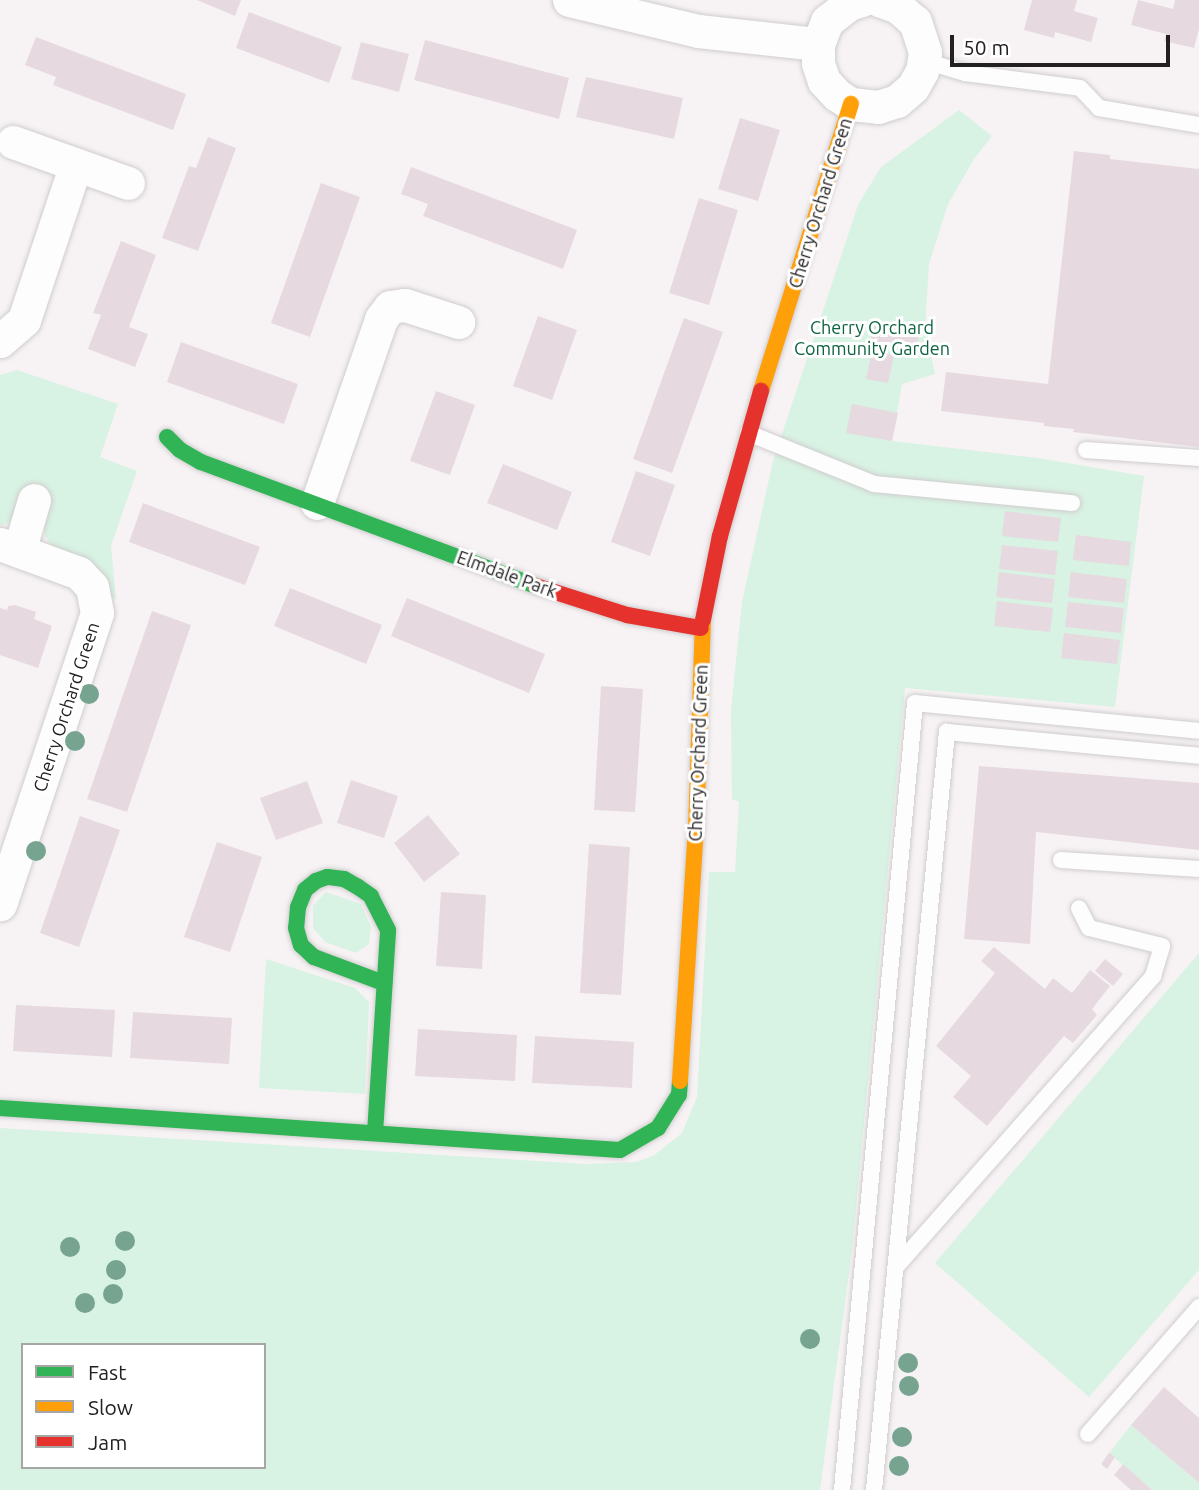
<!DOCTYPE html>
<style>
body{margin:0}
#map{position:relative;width:1199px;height:1490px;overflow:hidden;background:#f7f3f5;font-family:Ubuntu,sans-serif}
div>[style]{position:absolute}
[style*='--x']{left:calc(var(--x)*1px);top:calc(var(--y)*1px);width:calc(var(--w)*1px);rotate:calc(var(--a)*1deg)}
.green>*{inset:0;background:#d8f2e3}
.building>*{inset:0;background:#e7d9e0}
.roads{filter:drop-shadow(0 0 2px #d0cdce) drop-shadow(0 0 2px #d0cdce)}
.lane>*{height:16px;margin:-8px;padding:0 8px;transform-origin:8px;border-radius:8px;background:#fefdfe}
.street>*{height:33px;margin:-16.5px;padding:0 16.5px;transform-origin:16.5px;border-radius:16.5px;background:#fefdfe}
.fast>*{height:16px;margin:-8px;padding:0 8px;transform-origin:8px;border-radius:8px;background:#30b455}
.slow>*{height:16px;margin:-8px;padding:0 8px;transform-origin:8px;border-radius:8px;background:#ff9f0a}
.jam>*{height:16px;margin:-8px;padding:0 8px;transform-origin:8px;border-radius:8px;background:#e5322d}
.trees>*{width:20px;height:20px;margin:-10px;border-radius:50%;background:#76a491}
span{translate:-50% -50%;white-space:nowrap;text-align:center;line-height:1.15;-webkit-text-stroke:6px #fff;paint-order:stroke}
.street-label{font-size:18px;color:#232021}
.park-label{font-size:18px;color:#0d6340}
.legend{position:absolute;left:21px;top:1343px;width:245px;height:126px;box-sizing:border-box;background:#fff;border:2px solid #a7a6a6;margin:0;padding:9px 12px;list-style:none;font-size:21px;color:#232021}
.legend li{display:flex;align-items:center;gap:14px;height:35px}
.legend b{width:35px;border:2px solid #a7a6a6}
.scale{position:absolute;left:950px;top:35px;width:220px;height:32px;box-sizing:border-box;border:4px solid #232021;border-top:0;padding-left:9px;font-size:21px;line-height:24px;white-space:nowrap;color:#232021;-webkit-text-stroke:5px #fff;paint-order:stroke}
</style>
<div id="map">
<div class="green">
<div style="clip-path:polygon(evenodd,959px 110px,992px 136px,974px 159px,948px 204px,929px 264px,925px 326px,935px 374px,902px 384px,892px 441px,1038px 458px,1144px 476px,1115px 707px,905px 688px,852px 1250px,820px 1490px,0 1490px,0 1128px,587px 1164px,636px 1162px,653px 1156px,682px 1133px,697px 1097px,709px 872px,735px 872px,739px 802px,732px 799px,731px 710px,742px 602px,773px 461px,858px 205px,881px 167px,959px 110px,23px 1345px,264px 1345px,264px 1467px,23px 1467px,23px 1345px)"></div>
<div style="clip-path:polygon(17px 370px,118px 404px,100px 457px,137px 471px,111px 546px,116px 599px,109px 598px,52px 546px,45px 536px,43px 522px,51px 494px,29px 487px,15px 520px,0 526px,0 375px)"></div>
<div style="clip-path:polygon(326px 892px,361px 904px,371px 927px,369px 944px,356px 953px,325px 942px,313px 928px,313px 906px)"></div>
<div style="clip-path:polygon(1199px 953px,1199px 1270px,1089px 1397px,935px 1263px)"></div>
<div style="clip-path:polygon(266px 959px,355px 988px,369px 1002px,365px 1094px,259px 1088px)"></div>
<div style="clip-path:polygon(1131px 1425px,1199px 1483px,1199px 1490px,1152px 1490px,1109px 1453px)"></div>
</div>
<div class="building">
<div style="clip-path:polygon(197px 0,241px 0,235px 16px)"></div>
<div style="clip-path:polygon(1032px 0,1077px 0,1074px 11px,1098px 18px,1091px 42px,1055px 32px,1054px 38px,1024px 30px)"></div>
<div style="clip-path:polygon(1138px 0,1173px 9px,1175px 0,1199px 0,1199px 29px,1194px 48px,1164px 41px,1166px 34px,1131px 25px)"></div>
<div style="clip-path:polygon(249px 12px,342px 47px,329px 83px,236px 48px)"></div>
<div style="clip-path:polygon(36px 37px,186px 94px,173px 130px,53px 85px,56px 77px,25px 65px)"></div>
<div style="clip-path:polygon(425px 40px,569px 78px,559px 119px,414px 80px)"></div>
<div style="clip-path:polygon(361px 42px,409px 54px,399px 92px,351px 79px)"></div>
<div style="clip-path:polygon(586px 77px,683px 98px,674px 139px,576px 117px)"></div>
<div style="clip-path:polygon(740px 118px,780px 130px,758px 201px,718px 189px)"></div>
<div style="clip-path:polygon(208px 137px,236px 148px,198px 251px,162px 238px,189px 166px,196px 168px)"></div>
<div style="clip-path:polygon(1074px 151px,1110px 155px,1110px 159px,1199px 169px,1199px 447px,1073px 432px,1074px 429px,1044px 426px,1044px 423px,941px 411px,946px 372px,1048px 384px)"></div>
<div style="clip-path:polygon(411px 167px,577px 230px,563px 269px,423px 216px,428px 204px,401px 194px)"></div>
<div style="clip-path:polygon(321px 183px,360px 197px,310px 337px,271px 323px)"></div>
<div style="clip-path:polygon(699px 198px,738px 210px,709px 305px,669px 293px)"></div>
<div style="clip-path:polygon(121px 241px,156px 255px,129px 327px,148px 334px,135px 367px,88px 349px,101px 315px,93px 313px)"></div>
<div style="clip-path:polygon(538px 316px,577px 330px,552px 400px,513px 386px)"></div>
<div style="clip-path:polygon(684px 318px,723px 332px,672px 473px,633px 459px)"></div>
<div style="clip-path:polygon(874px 321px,920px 330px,915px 354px,869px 345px)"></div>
<div style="clip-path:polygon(181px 342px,298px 384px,284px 424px,167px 382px)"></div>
<div style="clip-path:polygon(872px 351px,894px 355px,888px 383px,866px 379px)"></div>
<div style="clip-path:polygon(436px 391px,475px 405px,450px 475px,410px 461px)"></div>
<div style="clip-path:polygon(852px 404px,898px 413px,892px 441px,846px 433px)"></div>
<div style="clip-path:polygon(503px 464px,572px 492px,557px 530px,487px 503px)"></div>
<div style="clip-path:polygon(636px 471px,675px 485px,650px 556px,611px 542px)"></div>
<div style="clip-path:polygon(143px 503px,260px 547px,245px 585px,129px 542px)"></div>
<div style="clip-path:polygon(1005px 511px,1061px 518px,1058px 542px,1002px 536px)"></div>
<div style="clip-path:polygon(1076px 535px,1131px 542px,1129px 566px,1073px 560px)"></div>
<div style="clip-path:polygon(1002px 545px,1058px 551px,1055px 575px,999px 569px)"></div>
<div style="clip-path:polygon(999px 572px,1055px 579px,1052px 603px,996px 597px)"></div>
<div style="clip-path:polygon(1071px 572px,1127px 579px,1124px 603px,1068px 597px)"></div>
<div style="clip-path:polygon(290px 588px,382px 625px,366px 664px,274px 626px)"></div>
<div style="clip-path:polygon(407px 598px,545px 654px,529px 693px,391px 636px)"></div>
<div style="clip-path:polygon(997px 601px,1053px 608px,1050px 632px,994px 626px)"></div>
<div style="clip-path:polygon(1068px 602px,1124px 608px,1121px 633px,1065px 627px)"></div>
<div style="clip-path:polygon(15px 605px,36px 612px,34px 619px,52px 626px,38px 668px,0 655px,0 608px,7px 610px,8px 606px)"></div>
<div style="clip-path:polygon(152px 611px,191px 625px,127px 812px,87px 799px)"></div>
<div style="clip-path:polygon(1064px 633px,1120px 640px,1117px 664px,1061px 658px)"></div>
<div style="clip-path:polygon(601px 686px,643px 689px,635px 812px,594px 810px)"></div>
<div style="clip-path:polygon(979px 766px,1199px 783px,1199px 850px,1036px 832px,1030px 944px,964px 939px)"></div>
<div style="clip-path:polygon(351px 780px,398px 796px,384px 838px,337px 823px)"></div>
<div style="clip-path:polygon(307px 781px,323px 823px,276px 840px,260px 798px)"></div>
<div style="clip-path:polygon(428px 815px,460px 854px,424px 882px,394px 843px)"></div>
<div style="clip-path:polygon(80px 816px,120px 830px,79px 947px,40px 933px)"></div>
<div style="clip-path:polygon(217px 842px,262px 857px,230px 952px,184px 937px)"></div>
<div style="clip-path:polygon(589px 844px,630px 847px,621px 995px,580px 993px)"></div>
<div style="clip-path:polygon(441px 892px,486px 895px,482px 969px,436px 966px)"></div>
<div style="clip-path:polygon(994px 947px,1045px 989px,1053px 978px,1072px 993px,1090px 970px,1110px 986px,1092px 1009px,1097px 1015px,1073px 1043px,1064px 1036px,987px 1126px,953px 1097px,971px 1076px,936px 1046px,995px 973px,981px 961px)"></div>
<div style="clip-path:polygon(1105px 959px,1123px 974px,1113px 986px,1095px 971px)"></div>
<div style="clip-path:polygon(16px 1005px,115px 1010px,112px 1057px,13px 1051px)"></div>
<div style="clip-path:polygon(133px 1012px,232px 1018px,229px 1064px,130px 1058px)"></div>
<div style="clip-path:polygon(418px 1029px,517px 1035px,515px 1081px,415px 1076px)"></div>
<div style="clip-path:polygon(535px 1036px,634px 1042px,632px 1088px,532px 1083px)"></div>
<div style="clip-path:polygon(1164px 1387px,1199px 1418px,1199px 1483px,1131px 1425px)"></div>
<div style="clip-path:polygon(1109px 1453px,1115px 1457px,1107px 1469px,1101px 1464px)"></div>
<div style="clip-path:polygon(1123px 1464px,1152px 1490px,1131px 1490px,1114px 1475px)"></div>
</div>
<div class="roads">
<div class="lane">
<div style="--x:925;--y:61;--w:42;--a:16.7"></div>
<div style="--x:965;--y:73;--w:116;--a:7.4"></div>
<div style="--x:1080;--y:88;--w:28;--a:46"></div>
<div style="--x:1099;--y:108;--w:101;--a:9.6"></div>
<div style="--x:748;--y:433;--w:136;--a:22"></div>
<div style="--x:874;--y:484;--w:199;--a:5.5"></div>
<div style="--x:1086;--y:450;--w:113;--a:4"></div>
<div style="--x:1061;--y:860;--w:138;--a:3.7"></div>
<div style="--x:895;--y:1268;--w:390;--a:-48.5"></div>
<div style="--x:1153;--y:976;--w:31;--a:-73"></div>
<div style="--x:1162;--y:946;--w:75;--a:-166.1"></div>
<div style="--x:1089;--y:928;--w:22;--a:-117"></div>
<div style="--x:1088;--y:1434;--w:169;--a:-48.8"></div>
<div style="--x:842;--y:1490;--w:790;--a:-84.7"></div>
<div style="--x:915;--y:703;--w:285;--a:5.6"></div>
<div style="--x:874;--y:1490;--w:762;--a:-84.5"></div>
<div style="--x:947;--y:732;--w:253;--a:5.4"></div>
</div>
<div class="street">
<div style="--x:569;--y:0;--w:133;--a:13.5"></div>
<div style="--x:698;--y:31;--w:121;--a:6.2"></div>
<div style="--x:862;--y:0;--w:14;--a:163"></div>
<div style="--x:849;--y:4;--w:28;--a:142"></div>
<div style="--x:827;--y:21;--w:25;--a:111"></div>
<div style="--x:818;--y:44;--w:19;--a:90"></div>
<div style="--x:818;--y:63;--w:19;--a:72"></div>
<div style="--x:824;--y:81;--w:19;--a:47"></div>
<div style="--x:837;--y:95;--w:17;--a:33"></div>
<div style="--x:851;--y:104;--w:27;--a:6"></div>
<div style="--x:878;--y:107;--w:20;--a:-18"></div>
<div style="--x:897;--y:101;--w:21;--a:-41"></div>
<div style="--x:913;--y:87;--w:18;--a:-61"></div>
<div style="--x:922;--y:71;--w:19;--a:-81"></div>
<div style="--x:925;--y:52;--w:32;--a:-108"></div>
<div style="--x:915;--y:22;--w:23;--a:-139"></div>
<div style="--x:898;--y:7;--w:20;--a:-160"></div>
<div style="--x:13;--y:142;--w:122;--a:19.6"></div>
<div style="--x:0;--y:341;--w:32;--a:-41"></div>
<div style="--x:24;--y:320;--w:164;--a:-71.6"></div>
<div style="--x:317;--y:503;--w:195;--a:-70.8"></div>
<div style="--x:381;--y:319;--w:15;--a:-53"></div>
<div style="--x:390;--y:307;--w:15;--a:-8"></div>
<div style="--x:405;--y:305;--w:56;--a:17.8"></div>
<div style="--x:0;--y:544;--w:84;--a:20.2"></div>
<div style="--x:79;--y:573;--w:19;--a:47"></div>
<div style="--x:92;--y:587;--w:26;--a:79"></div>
<div style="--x:97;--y:613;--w:307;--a:108.4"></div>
<div style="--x:19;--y:551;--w:53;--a:-73.6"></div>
</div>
<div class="fast">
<div style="--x:167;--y:437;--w:18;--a:45"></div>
<div style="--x:180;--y:450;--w:24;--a:30"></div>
<div style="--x:201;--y:462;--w:357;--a:20.3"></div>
<div style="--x:0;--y:1108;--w:621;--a:3.88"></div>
<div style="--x:620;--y:1150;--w:44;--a:-30.1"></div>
<div style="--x:658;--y:1128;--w:39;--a:-58"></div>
<div style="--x:679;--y:1095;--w:14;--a:-86"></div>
<div style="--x:375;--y:1133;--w:203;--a:-86.3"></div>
<div style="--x:388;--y:930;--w:38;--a:-117"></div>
<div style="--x:371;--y:896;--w:16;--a:-145"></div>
<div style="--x:358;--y:887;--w:16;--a:-150"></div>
<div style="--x:344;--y:879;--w:17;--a:-173"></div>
<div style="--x:327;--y:877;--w:12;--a:160"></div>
<div style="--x:316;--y:881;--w:14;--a:141"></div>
<div style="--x:305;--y:890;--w:18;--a:112"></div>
<div style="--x:298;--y:907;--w:21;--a:95"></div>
<div style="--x:296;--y:928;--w:18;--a:74"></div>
<div style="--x:301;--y:945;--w:18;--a:43"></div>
<div style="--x:314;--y:957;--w:75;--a:20.4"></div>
</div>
<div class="slow">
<div style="--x:761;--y:391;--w:301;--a:-72.6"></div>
<div style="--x:680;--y:1081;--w:252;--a:-86.4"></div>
<div style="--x:696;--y:830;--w:210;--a:-88.1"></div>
</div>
<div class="jam">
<div style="--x:536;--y:586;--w:96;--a:17.7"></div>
<div style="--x:627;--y:615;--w:75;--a:10"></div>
<div style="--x:703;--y:620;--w:86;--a:-78.6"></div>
<div style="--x:720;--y:536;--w:151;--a:-74.2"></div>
</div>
</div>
<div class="trees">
<div style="left:89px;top:694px"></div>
<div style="left:75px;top:741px"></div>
<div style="left:36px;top:851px"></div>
<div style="left:125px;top:1241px"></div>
<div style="left:70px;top:1247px"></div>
<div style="left:116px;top:1270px"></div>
<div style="left:113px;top:1294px"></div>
<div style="left:85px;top:1303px"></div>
<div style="left:810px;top:1339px"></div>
<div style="left:908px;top:1363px"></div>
<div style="left:909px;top:1386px"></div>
<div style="left:902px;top:1437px"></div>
<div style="left:899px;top:1466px"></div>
</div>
<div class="street-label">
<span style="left:820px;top:203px;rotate:-73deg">Cherry Orchard Green</span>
<span style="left:507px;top:574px;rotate:20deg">Elmdale Park</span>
<span style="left:66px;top:707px;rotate:-72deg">Cherry Orchard Green</span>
<span style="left:698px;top:753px;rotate:-88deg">Cherry Orchard Green</span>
</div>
<div class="park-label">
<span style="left:872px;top:338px">Cherry Orchard<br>Community Garden</span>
</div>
<ul class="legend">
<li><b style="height:9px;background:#30b455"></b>Fast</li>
<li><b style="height:9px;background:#ff9f0a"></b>Slow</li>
<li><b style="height:9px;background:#e5322d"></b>Jam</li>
</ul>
<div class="scale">50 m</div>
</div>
